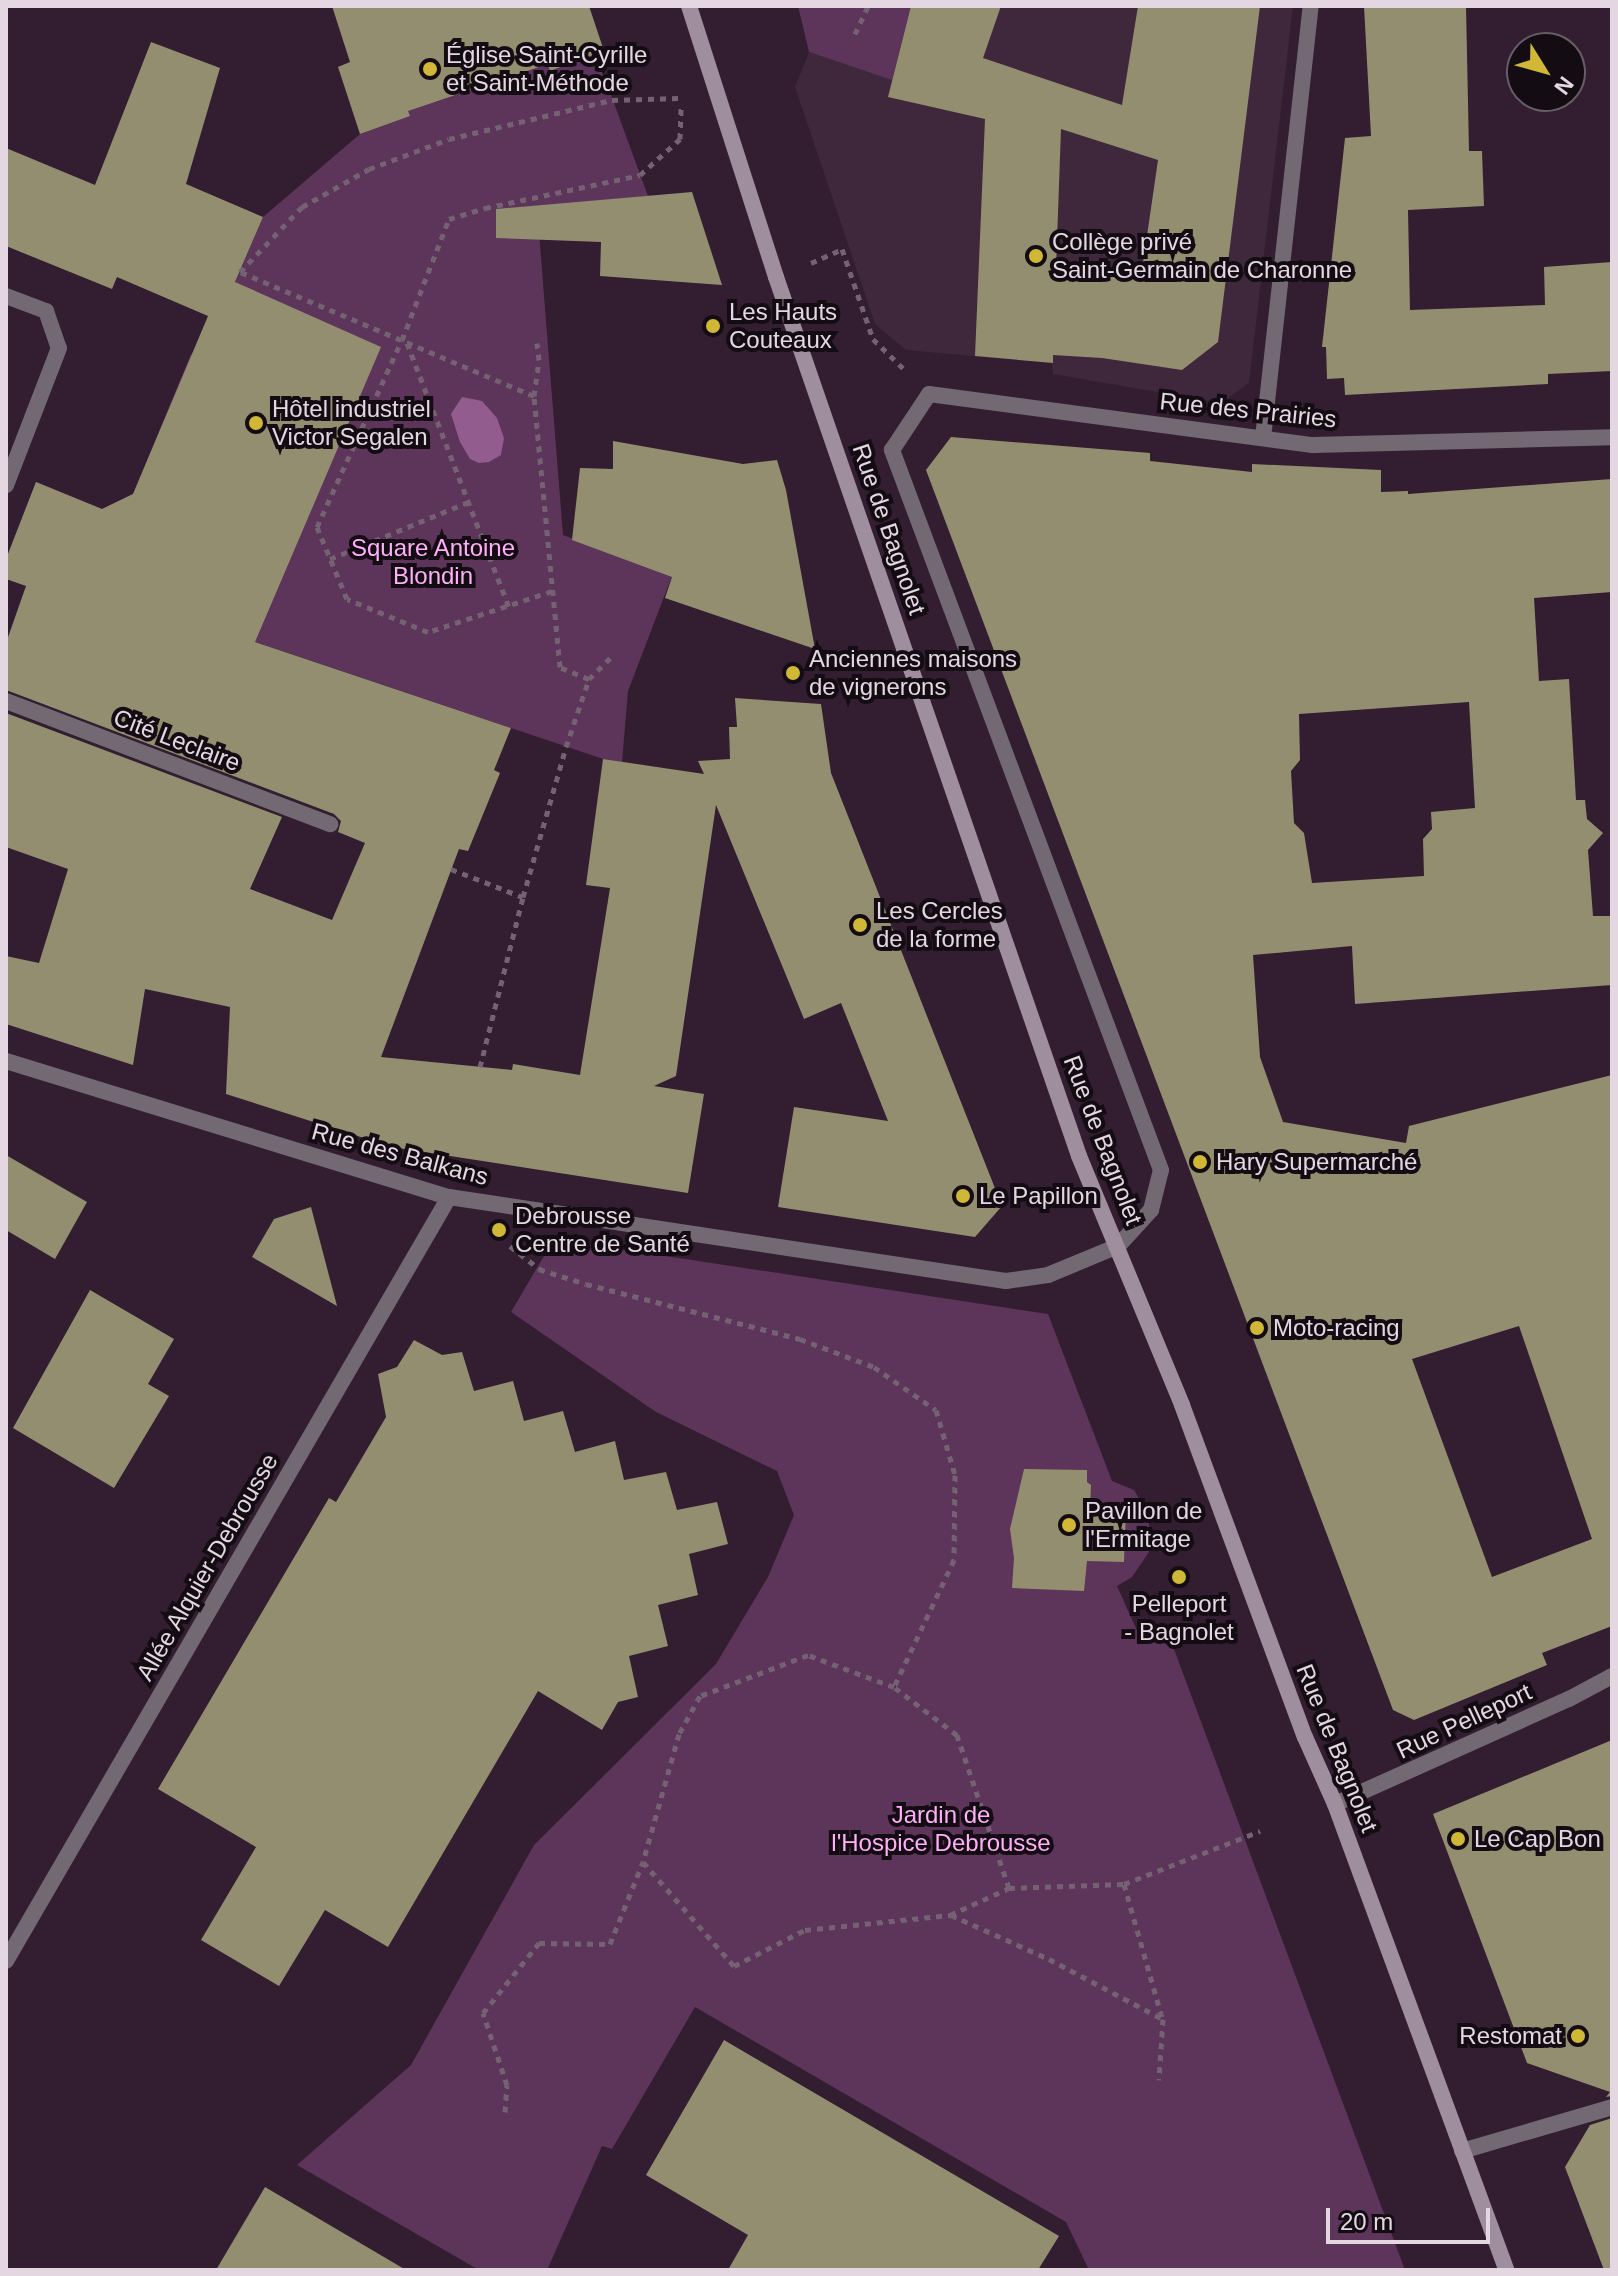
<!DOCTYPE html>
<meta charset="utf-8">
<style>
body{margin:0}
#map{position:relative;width:1618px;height:2276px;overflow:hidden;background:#321e30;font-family:Arial,sans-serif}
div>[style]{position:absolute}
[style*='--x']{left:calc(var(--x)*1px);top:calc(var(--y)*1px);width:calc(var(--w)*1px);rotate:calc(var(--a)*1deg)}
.built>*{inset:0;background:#3f273c}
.green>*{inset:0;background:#5d345a}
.water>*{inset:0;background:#935c8e}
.building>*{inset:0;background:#948e71}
.path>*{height:5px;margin-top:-2.5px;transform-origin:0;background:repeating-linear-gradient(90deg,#746272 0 6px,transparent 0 12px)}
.street>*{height:16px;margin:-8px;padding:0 8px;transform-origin:8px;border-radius:8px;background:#736972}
.secondary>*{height:16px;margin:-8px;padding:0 8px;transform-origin:8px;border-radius:8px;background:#9f8e9d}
.dots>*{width:22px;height:22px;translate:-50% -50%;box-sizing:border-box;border:4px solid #140c13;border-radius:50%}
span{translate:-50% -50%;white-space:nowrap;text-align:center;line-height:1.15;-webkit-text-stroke:8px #140c13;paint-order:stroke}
.poi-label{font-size:24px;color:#e4d7e2}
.left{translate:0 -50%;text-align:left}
.right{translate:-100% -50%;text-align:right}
.street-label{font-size:24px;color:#e4d7e2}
.park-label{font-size:24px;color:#feaff7}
.frame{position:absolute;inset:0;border:8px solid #e4d7e2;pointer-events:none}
.north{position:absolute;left:1506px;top:32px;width:80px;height:80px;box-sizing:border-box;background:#140c13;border:2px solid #675d66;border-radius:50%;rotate:127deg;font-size:22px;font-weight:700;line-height:32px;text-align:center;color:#e4d7e2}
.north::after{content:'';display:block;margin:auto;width:28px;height:36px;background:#d1b736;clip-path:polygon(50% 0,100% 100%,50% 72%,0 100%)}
.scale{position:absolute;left:1326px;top:2208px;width:164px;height:36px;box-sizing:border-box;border:4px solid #e4d7e2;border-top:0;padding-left:10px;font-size:24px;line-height:28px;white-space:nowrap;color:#e4d7e2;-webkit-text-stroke:6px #140c13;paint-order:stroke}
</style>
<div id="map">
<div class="built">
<div style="clip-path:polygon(911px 6px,1293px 6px,1249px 383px,1221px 403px,1053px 374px,1052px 363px,906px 350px,875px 324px,795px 87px,809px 52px,892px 79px)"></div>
</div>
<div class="green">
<div style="clip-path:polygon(798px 6px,911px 6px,892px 80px,809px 52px)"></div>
<div style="clip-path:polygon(596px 54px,648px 196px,537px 207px,563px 535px,672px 576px,628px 691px,622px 762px,603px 759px,196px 622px,11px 547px,36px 482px,102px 509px,133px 494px,191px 354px,214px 364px,219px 320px,263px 217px,360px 134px,409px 116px,406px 107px,438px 101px,516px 75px,547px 60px,551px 71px)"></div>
<div style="clip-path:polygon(554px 1239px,1048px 1314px,1112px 1481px,1134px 1490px,1149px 1515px,1149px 1552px,1132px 1577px,1117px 1586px,1139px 1635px,1165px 1625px,1405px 2270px,1089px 2270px,1066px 2222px,695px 2007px,612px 2149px,602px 2146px,547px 2270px,479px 2270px,297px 2165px,411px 2065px,534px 1845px,716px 1664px,768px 1577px,794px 1515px,777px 1471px,656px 1412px,511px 1312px)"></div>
</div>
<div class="water">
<div style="clip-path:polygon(462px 397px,482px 401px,497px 418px,504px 438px,501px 455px,489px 462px,479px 463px,470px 459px,460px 442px,451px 414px)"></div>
</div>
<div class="building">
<div style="clip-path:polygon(332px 6px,589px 6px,604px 51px,550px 71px,548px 64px,408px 111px,410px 116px,360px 134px,338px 67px,350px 62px)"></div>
<div style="clip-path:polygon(evenodd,911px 6px,1001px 6px,983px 58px,1122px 105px,1138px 6px,1260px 6px,1218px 342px,1182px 370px,1102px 358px,1053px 355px,1053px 363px,975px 356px,985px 119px,888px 97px,911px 6px,1061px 129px,1158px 160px,1141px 277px,1056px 269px,1061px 129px)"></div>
<div style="clip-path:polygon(1364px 6px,1466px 6px,1469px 151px,1482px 151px,1484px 206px,1408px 210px,1410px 310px,1545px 305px,1544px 267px,1612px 262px,1612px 371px,1548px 374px,1548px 384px,1345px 395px,1344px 378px,1327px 379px,1326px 347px,1322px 347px,1345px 138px,1371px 136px)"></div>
<div style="clip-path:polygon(151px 42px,220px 68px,186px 184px,263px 217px,235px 282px,381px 347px,255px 642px,511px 728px,494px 770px,500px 773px,468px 851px,459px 849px,381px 1057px,512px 1070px,513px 1064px,580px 1075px,610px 888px,586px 885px,603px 759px,704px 774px,698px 761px,730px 759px,729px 727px,737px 727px,735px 698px,821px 704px,831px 773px,1002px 1206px,975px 1237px,778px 1207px,794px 1107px,888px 1121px,841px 1003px,804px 1019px,716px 805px,676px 1076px,654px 1086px,704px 1094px,688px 1193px,392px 1147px,226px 1094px,230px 1007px,145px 989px,133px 1065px,6px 1024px,6px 956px,39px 963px,68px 869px,6px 847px,6px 713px,282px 817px,250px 889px,332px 920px,365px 843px,338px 832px,341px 821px,334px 814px,6px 690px,6px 643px,26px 586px,6px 579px,6px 559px,36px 482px,102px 509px,133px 494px,208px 316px,117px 277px,112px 289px,6px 246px,6px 148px,95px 185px)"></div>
<div style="clip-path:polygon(692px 192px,722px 285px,600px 276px,601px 242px,496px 238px,496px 209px)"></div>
<div style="clip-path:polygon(evenodd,951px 437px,1150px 453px,1150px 461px,1252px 472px,1252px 464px,1381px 470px,1381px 492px,1408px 491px,1408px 494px,1612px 479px,1612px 592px,1534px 598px,1539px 681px,1569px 679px,1576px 800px,1585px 800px,1587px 819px,1603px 833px,1588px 850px,1593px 916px,1612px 916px,1612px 985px,1355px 1004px,1352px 946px,1253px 955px,1260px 1057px,1283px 1122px,1406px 1143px,1409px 1126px,1612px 1075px,1612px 1626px,1542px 1653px,1547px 1665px,1414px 1720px,1393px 1710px,926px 470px,951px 437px,1469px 702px,1475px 808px,1431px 812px,1432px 829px,1423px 839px,1424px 876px,1312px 883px,1304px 833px,1294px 823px,1291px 771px,1300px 760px,1299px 714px,1469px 702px,951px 437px,1519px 1326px,1592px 1539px,1492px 1577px,1412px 1359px,1519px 1326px)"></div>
<div style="clip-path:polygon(613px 441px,743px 464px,777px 460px,786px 490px,815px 649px,665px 598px,672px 577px,572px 540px,580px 468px,613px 469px)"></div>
<div style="clip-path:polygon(6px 1155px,87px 1202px,55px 1259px,6px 1230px)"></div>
<div style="clip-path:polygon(311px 1207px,337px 1306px,252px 1257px,274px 1219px)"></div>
<div style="clip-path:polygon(90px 1290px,174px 1339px,148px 1384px,169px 1396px,114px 1488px,13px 1428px)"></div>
<div style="clip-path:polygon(414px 1340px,442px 1355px,462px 1352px,474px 1391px,513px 1381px,524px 1421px,563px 1411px,575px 1452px,615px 1441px,624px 1480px,666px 1472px,677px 1510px,717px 1502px,728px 1544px,689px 1554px,698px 1595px,658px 1605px,668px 1646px,629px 1656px,638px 1697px,618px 1702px,602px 1730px,538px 1691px,388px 1947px,325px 1910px,279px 1986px,201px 1940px,256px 1847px,158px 1789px,329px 1498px,336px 1502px,386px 1417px,378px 1374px,397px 1367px)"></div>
<div style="clip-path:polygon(1024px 1469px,1087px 1470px,1087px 1482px,1091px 1485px,1090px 1509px,1126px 1510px,1124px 1562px,1087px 1561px,1084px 1591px,1012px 1588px,1014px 1558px,1010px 1529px)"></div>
<div style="clip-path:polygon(1612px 1740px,1612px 2096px,1606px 2097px,1610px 2092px,1527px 2063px,1433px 1814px)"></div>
<div style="clip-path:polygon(724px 2040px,1059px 2236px,1038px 2270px,728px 2270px,748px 2235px,646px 2175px)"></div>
<div style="clip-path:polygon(1612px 2118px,1612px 2270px,1604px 2270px,1565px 2167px,1590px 2125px)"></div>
<div style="clip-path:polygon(265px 2187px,406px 2270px,216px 2270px)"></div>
</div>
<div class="path">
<div style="--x:855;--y:34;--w:31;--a:-65"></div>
<div style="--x:811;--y:263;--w:34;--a:-24"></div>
<div style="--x:842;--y:249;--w:95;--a:71"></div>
<div style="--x:873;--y:339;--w:42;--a:44"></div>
<div style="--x:407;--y:343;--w:283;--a:68.9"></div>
<div style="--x:534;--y:396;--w:36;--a:-82"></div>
<div style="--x:539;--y:360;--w:17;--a:-97"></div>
<div style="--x:330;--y:559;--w:149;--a:-22.4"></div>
<div style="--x:552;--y:591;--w:131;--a:161.7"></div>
<div style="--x:428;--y:632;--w:87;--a:-157.8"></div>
<div style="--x:347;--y:599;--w:78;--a:-112.6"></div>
<div style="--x:317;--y:527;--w:205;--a:-65.6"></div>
<div style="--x:402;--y:340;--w:130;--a:-68.8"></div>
<div style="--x:449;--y:219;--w:38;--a:-17"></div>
<div style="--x:485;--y:208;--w:158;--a:-12"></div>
<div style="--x:640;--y:175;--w:54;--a:-42"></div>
<div style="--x:680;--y:139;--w:33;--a:-88"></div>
<div style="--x:589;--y:679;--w:34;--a:-45"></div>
<div style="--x:451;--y:869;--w:77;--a:21.3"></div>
<div style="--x:480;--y:1067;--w:175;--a:-75.8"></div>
<div style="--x:523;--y:897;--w:156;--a:-74"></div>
<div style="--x:566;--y:747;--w:72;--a:-71.3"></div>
<div style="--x:589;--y:679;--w:31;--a:-158"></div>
<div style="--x:560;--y:667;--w:272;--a:-95.5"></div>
<div style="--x:534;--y:396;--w:319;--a:-157.1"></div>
<div style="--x:240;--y:272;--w:90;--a:-46.4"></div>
<div style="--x:302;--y:207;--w:77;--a:-29.6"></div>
<div style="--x:369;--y:169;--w:85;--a:-20.6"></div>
<div style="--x:449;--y:139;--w:168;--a:-13.5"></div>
<div style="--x:612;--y:100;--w:67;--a:-1.7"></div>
<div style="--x:510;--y:1246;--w:37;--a:38"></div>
<div style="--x:539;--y:1269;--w:49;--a:17.7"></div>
<div style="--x:586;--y:1284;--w:221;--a:14.4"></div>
<div style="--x:800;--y:1339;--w:79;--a:20.7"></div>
<div style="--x:874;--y:1367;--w:75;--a:34.7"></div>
<div style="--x:936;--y:1410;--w:68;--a:73.7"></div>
<div style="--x:955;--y:1475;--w:85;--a:90.7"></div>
<div style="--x:954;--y:1560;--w:140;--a:115.3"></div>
<div style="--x:1124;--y:1884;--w:138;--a:74.1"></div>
<div style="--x:1009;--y:1888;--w:162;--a:-108.8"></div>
<div style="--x:957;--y:1735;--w:79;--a:-142.7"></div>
<div style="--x:894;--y:1687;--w:92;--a:-159.6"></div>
<div style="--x:808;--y:1655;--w:116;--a:159.2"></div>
<div style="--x:700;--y:1696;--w:43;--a:118.9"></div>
<div style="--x:679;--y:1734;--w:133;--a:105.7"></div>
<div style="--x:643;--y:1862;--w:138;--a:48.8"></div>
<div style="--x:734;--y:1966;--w:80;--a:-26.9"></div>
<div style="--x:805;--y:1930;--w:146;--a:-5.9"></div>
<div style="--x:950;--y:1915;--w:65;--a:-24.6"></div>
<div style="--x:1009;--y:1888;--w:115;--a:-2"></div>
<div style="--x:1124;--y:1884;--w:146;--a:-21.3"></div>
<div style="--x:951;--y:1915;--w:107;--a:24.2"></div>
<div style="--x:1049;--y:1959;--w:129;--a:27.8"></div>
<div style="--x:1163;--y:2019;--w:61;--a:93.8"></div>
<div style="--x:505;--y:2112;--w:27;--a:-86"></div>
<div style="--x:507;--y:2085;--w:76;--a:-108.4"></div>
<div style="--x:483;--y:2013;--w:90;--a:-51.3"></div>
<div style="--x:539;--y:1943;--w:71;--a:0.8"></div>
<div style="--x:610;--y:1944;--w:88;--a:-68.1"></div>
</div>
<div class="street">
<div style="--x:6;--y:296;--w:43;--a:20.6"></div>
<div style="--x:46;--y:311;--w:39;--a:71"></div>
<div style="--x:59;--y:348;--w:147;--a:111.1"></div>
<div style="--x:1263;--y:438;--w:435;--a:-83.7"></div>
<div style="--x:6;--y:701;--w:347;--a:20.8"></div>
<div style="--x:6;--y:1061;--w:463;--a:17.1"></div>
<div style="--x:449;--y:1197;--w:563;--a:8.58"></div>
<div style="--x:1006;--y:1281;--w:42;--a:-8.1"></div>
<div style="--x:1048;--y:1275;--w:76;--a:-22.5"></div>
<div style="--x:1118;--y:1246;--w:49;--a:-47.5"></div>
<div style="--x:1151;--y:1210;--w:41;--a:-76"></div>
<div style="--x:1161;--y:1170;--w:769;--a:-110.49"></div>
<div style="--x:892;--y:450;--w:67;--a:-56.5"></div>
<div style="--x:929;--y:394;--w:387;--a:7.6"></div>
<div style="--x:1313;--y:445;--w:299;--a:-1.5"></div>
<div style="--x:1335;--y:1804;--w:256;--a:-24.2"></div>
<div style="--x:1569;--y:1699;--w:49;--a:-28.1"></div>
<div style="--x:6;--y:1961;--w:883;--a:-59.89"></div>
<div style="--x:1462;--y:2151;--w:156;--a:-16.3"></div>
</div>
<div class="secondary">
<div style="--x:689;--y:6;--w:285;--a:72.2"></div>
<div style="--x:776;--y:277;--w:930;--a:70.98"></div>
<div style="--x:1079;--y:1156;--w:269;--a:67.5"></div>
<div style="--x:1182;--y:1405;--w:354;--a:69.7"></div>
<div style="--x:1305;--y:1737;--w:73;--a:65.9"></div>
<div style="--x:1335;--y:1804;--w:496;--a:69.8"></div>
</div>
<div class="dots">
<div style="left:430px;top:69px;background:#d1b736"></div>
<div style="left:1036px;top:256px;background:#d1b736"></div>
<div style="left:713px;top:326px;background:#d1b736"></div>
<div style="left:256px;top:423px;background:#d1b736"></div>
<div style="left:793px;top:673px;background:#d1b736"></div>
<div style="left:860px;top:925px;background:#d1b736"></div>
<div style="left:1200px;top:1162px;background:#d1b736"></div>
<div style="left:963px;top:1196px;background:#d1b736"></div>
<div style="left:499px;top:1230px;background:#d1b736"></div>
<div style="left:1257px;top:1328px;background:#d1b736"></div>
<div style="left:1069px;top:1525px;background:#d1b736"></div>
<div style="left:1179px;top:1577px;background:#d1b736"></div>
<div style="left:1458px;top:1839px;background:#d1b736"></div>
<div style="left:1578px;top:2036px;background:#d1b736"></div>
</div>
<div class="poi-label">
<span class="left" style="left:446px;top:69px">Église Saint-Cyrille<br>et Saint-Méthode</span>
<span class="left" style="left:1052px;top:256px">Collège privé<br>Saint-Germain de Charonne</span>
<span class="left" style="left:729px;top:326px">Les Hauts<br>Couteaux</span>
<span class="left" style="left:272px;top:423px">Hôtel industriel<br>Victor Segalen</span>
<span class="left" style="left:809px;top:673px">Anciennes maisons<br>de vignerons</span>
<span class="left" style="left:876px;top:925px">Les Cercles<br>de la forme</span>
<span class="left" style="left:1216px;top:1162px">Hary Supermarché</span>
<span class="left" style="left:979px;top:1196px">Le Papillon</span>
<span class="left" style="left:515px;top:1230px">Debrousse<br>Centre de Santé</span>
<span class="left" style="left:1273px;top:1328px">Moto-racing</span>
<span class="left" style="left:1085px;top:1525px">Pavillon de<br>l'Ermitage</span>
<span style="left:1179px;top:1618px">Pelleport<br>- Bagnolet</span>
<span class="left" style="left:1474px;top:1839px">Le Cap Bon</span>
<span class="right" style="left:1562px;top:2036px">Restomat</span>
</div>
<div class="street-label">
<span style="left:1248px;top:410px;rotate:6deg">Rue des Prairies</span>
<span style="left:889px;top:529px;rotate:71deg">Rue de Bagnolet</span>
<span style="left:177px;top:740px;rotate:21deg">Cité Leclaire</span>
<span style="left:1103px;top:1140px;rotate:69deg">Rue de Bagnolet</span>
<span style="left:400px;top:1154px;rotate:15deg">Rue des Balkans</span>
<span style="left:207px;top:1567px;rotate:-60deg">Allée Alquier-Debrousse</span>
<span style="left:1464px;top:1721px;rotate:-25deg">Rue Pelleport</span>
<span style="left:1337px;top:1748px;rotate:68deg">Rue de Bagnolet</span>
</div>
<div class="park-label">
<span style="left:433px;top:562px">Square Antoine<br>Blondin</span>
<span style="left:941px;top:1829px">Jardin de<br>l'Hospice Debrousse</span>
</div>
<div class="frame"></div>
<div class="north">N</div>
<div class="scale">20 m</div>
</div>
